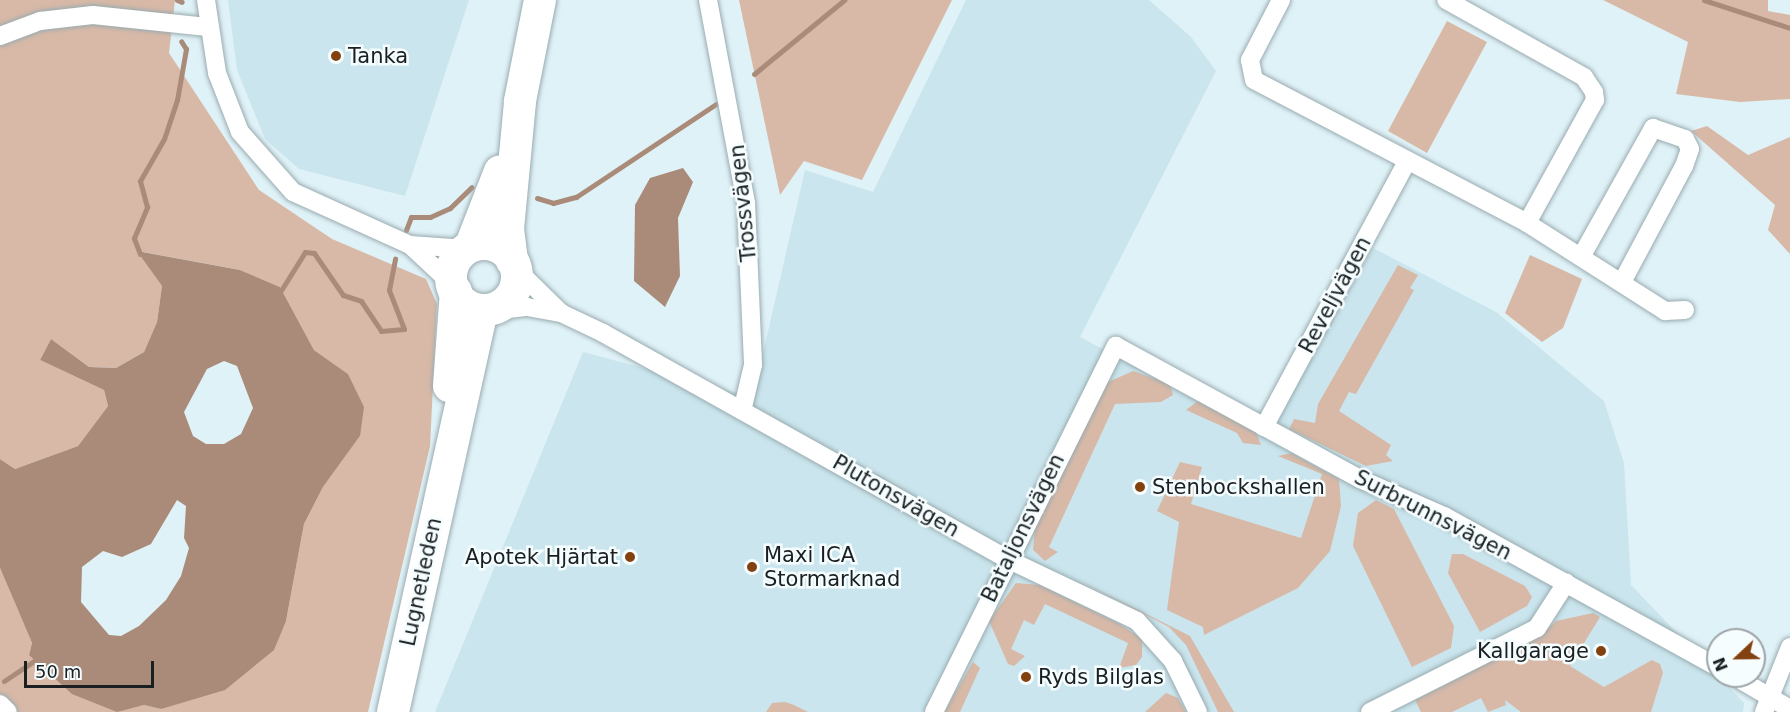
<!DOCTYPE html>
<meta charset="utf-8">
<style>
body{margin:0}
#map{position:relative;width:1790px;height:712px;overflow:hidden;background:#dff2f7;font-family:"DejaVu Sans",sans-serif}
div>[style]{position:absolute}
[style*='--x']{left:calc(var(--x)*1px);top:calc(var(--y)*1px);width:calc(var(--w)*1px);rotate:calc(var(--a)*1deg)}
.built>*{inset:0;background:#cae5ed}
.green>*{inset:0;background:#d8b9a7}
.water>*{inset:0;background:#aa8b79}
.stream>*{height:5px;margin:-2.5px;padding:0 2.5px;transform-origin:2.5px;border-radius:2.5px;background:#aa8b79}
.roads{filter:drop-shadow(0 0 2px #99abb0) drop-shadow(0 0 2px #99abb0)}
.street>*{height:18px;margin:-9px;padding:0 9px;transform-origin:9px;border-radius:9px;background:#fff}
.highway>*{height:32px;margin:-16px;padding:0 16px;transform-origin:16px;border-radius:16px;background:#fff}
.highway>.ring{margin:-16px;padding:0;box-sizing:content-box;background:none;border:32px solid #fff;border-radius:50%}
.dots>*{width:16px;height:16px;translate:-50% -50%;box-sizing:border-box;border:3px solid #f5fdff;border-radius:50%}
span{translate:-50% -50%;white-space:nowrap;text-align:center;line-height:1.15;-webkit-text-stroke:5px #f5fdff;paint-order:stroke}
.poi-label{font-size:21px;color:#1a2022}
.left{translate:0 -50%;text-align:left}
.right{translate:-100% -50%;text-align:right}
.street-label{font-size:21px;color:#1a2022}
.north{position:absolute;left:1706px;top:628px;width:60px;height:60px;box-sizing:border-box;background:#f5fdff;border:2px solid #9da5a7;border-radius:50%;rotate:248deg;font-size:16px;font-weight:700;line-height:24px;text-align:center;color:#1a2022}
.north::after{content:'';display:block;margin:auto;width:21px;height:27px;background:#83410f;clip-path:polygon(50% 0,100% 100%,50% 72%,0 100%)}
.scale{position:absolute;left:24px;top:661px;width:130px;height:27px;box-sizing:border-box;border:3px solid #1a2022;border-top:0;padding-left:8px;font-size:18px;line-height:21px;white-space:nowrap;color:#1a2022;-webkit-text-stroke:4px #f5fdff;paint-order:stroke}
</style>
<div id="map">
<div class="built">
<div style="clip-path:polygon(228px 0,469px 0,405px 196px,299px 169px,265px 139px,237px 70px)"></div>
<div style="clip-path:polygon(966px 0,1149px 0,1191px 37px,1216px 71px,1080px 337px,1268px 437px,1373px 248px,1496px 312px,1604px 401px,1624px 463px,1631px 585px,1744px 703px,1743px 712px,435px 712px,583px 352px,753px 397px,805px 170px,873px 192px)"></div>
</div>
<div class="green">
<div style="clip-path:polygon(0 0,175px 0,169px 53px,259px 190px,332px 239px,426px 279px,437px 304px,430px 446px,368px 712px,0 712px,0 568px,32px 643px,29px 655px,117px 711px,144px 705px,161px 709px,286px 621px,304px 524px,323px 487px,360px 436px,348px 374px,314px 350px,280px 287px,240px 270px,138px 251px,162px 286px,157px 322px,144px 352px,116px 368px,89px 367px,51px 339px,40px 360px,104px 390px,108px 406px,78px 446px,15px 469px,0 459px)"></div>
<div style="clip-path:polygon(739px 0,952px 0,862px 180px,804px 161px,780px 195px)"></div>
<div style="clip-path:polygon(1603px 0,1768px 0,1768px 11px,1790px 15px,1790px 99px,1740px 102px,1676px 94px,1688px 42px)"></div>
<div style="clip-path:polygon(1447px 21px,1487px 42px,1427px 153px,1388px 131px)"></div>
<div style="clip-path:polygon(1707px 126px,1748px 155px,1790px 137px,1790px 254px,1768px 230px,1775px 205px,1691px 131px)"></div>
<div style="clip-path:polygon(1530px 255px,1582px 279px,1563px 328px,1542px 342px,1505px 313px)"></div>
<div style="clip-path:polygon(1398px 265px,1418px 275px,1410px 288px,1414px 290px,1356px 394px,1349px 392px,1339px 411px,1391px 445px,1386px 455px,1393px 461px,1366px 466px,1289px 429px,1294px 419px,1315px 423px,1318px 404px)"></div>
<div style="clip-path:polygon(1133px 371px,1170px 384px,1173px 395px,1161px 402px,1115px 404px,1049px 547px,1058px 552px,1045px 561px,1033px 550px,1035px 525px,1108px 382px)"></div>
<div style="clip-path:polygon(1199px 400px,1255px 430px,1261px 445px,1243px 443px,1237px 433px,1186px 410px)"></div>
<div style="clip-path:polygon(1291px 453px,1339px 479px,1341px 506px,1330px 551px,1298px 588px,1204px 635px,1203px 627px,1167px 610px,1179px 522px,1157px 511px,1180px 462px,1202px 467px,1191px 504px,1301px 538px,1322px 474px,1278px 456px)"></div>
<div style="clip-path:polygon(1376px 500px,1394px 509px,1454px 626px,1451px 648px,1412px 667px,1353px 546px,1358px 513px)"></div>
<div style="clip-path:polygon(1452px 554px,1463px 554px,1525px 586px,1532px 597px,1527px 606px,1480px 632px,1448px 573px)"></div>
<div style="clip-path:polygon(1071px 576px,1190px 636px,1234px 712px,1218px 712px,1186px 645px,1169px 627px)"></div>
<div style="clip-path:polygon(1016px 583px,1040px 585px,1120px 624px,1142px 639px,1142px 657px,1136px 665px,1119px 668px,1128px 643px,1045px 604px,1034px 625px,1024px 620px,1011px 649px,1025px 656px,1014px 666px,1008px 664px,989px 621px)"></div>
<div style="clip-path:polygon(1593px 613px,1600px 617px,1570px 666px,1604px 687px,1652px 660px,1660px 664px,1663px 673px,1651px 712px,1521px 712px,1505px 700px,1506px 705px,1488px 712px,1481px 698px,1452px 712px,1421px 712px,1415px 700px,1540px 636px,1556px 621px)"></div>
<div style="clip-path:polygon(973px 662px,980px 668px,960px 712px,944px 712px)"></div>
<div style="clip-path:polygon(1166px 693px,1178px 698px,1186px 712px,1145px 712px)"></div>
<div style="clip-path:polygon(785px 702px,794px 705px,808px 712px,766px 712px,772px 703px)"></div>
</div>
<div class="water">
<div style="clip-path:polygon(683px 168px,693px 182px,678px 218px,680px 276px,665px 307px,634px 281px,635px 205px,650px 178px)"></div>
<div style="clip-path:polygon(evenodd,137px 251px,240px 270px,280px 287px,314px 350px,348px 374px,364px 407px,360px 436px,323px 487px,304px 524px,286px 621px,274px 650px,225px 690px,161px 709px,144px 705px,117px 712px,72px 694px,29px 655px,32px 643px,0 568px,0 459px,15px 469px,78px 446px,108px 406px,104px 390px,40px 360px,51px 339px,89px 367px,116px 368px,144px 352px,157px 322px,162px 286px,137px 251px,224px 361px,237px 366px,253px 408px,241px 434px,224px 444px,206px 444px,193px 436px,184px 412px,207px 369px,224px 361px,137px 251px,177px 500px,186px 506px,184px 538px,189px 548px,181px 576px,166px 600px,139px 626px,121px 636px,109px 635px,81px 602px,82px 567px,103px 551px,122px 557px,151px 544px,177px 500px)"></div>
</div>
<div class="stream">
<div style="--x:177;--y:0;--w:5;--a:22"></div>
<div style="--x:1704;--y:0;--w:90;--a:18"></div>
<div style="--x:754;--y:74;--w:117;--a:-39.4"></div>
<div style="--x:537;--y:198;--w:17;--a:17"></div>
<div style="--x:553;--y:203;--w:24;--a:-15"></div>
<div style="--x:576;--y:197;--w:168;--a:-33.6"></div>
<div style="--x:406;--y:230;--w:14;--a:-69"></div>
<div style="--x:411;--y:217;--w:19;--a:0"></div>
<div style="--x:430;--y:217;--w:22;--a:-24"></div>
<div style="--x:450;--y:208;--w:30;--a:-44"></div>
<div style="--x:140;--y:254;--w:17;--a:-111"></div>
<div style="--x:134;--y:238;--w:34;--a:-67"></div>
<div style="--x:147;--y:207;--w:27;--a:-105"></div>
<div style="--x:140;--y:181;--w:48;--a:-60.3"></div>
<div style="--x:164;--y:139;--w:41;--a:-71.6"></div>
<div style="--x:177;--y:100;--w:52;--a:-80"></div>
<div style="--x:186;--y:49;--w:9;--a:-122"></div>
<div style="--x:280;--y:292;--w:47;--a:-58"></div>
<div style="--x:305;--y:252;--w:9;--a:6"></div>
<div style="--x:314;--y:253;--w:51;--a:55.4"></div>
<div style="--x:343;--y:295;--w:19;--a:18"></div>
<div style="--x:361;--y:301;--w:36;--a:56"></div>
<div style="--x:381;--y:331;--w:23;--a:-5"></div>
<div style="--x:404;--y:329;--w:42;--a:-111"></div>
<div style="--x:389;--y:290;--w:32;--a:-79"></div>
<div style="--x:4;--y:681;--w:43;--a:-33.7"></div>
</div>
<div class="roads">
<div class="street">
<div style="--x:206;--y:0;--w:74;--a:81.4"></div>
<div style="--x:217;--y:73;--w:63;--a:68.7"></div>
<div style="--x:240;--y:132;--w:80;--a:48.5"></div>
<div style="--x:293;--y:192;--w:128;--a:24.4"></div>
<div style="--x:410;--y:245;--w:56;--a:4.1"></div>
<div style="--x:708;--y:0;--w:207;--a:79.4"></div>
<div style="--x:746;--y:203;--w:162;--a:87.5"></div>
<div style="--x:753;--y:365;--w:43;--a:103.4"></div>
<div style="--x:1281;--y:0;--w:68;--a:117.3"></div>
<div style="--x:1250;--y:60;--w:20;--a:79"></div>
<div style="--x:1254;--y:80;--w:308;--a:27.6"></div>
<div style="--x:1527;--y:223;--w:141;--a:-61.1"></div>
<div style="--x:1595;--y:100;--w:8;--a:-97"></div>
<div style="--x:1594;--y:92;--w:18;--a:-124"></div>
<div style="--x:1584;--y:77;--w:158;--a:-150.8"></div>
<div style="--x:0;--y:36;--w:43;--a:-20.6"></div>
<div style="--x:40;--y:21;--w:53;--a:-6.5"></div>
<div style="--x:93;--y:15;--w:115;--a:6"></div>
<div style="--x:1527;--y:223;--w:164;--a:32.5"></div>
<div style="--x:1665;--y:311;--w:20;--a:-3"></div>
<div style="--x:410;--y:245;--w:60;--a:43"></div>
<div style="--x:1581;--y:257;--w:148;--a:-60.8"></div>
<div style="--x:1653;--y:128;--w:34;--a:19"></div>
<div style="--x:1685;--y:139;--w:11;--a:63"></div>
<div style="--x:1690;--y:149;--w:18;--a:109"></div>
<div style="--x:1684;--y:166;--w:132;--a:118.1"></div>
<div style="--x:513;--y:266;--w:66;--a:44.4"></div>
<div style="--x:492;--y:311;--w:35;--a:-7"></div>
<div style="--x:527;--y:307;--w:35;--a:10"></div>
<div style="--x:561;--y:313;--w:47;--a:25.5"></div>
<div style="--x:603;--y:333;--w:463;--a:29.2"></div>
<div style="--x:1007;--y:559;--w:144;--a:25.5"></div>
<div style="--x:1137;--y:621;--w:54;--a:48"></div>
<div style="--x:1173;--y:661;--w:57;--a:63.9"></div>
<div style="--x:1264;--y:427;--w:300;--a:-61.7"></div>
<div style="--x:1734;--y:676;--w:65;--a:30.5"></div>
<div style="--x:0;--y:704;--w:11;--a:45"></div>
<div style="--x:934;--y:712;--w:409;--a:-63.6"></div>
<div style="--x:1116;--y:346;--w:278;--a:28.6"></div>
<div style="--x:1360;--y:479;--w:92;--a:23.8"></div>
<div style="--x:1444;--y:516;--w:313;--a:28.9"></div>
<div style="--x:1370;--y:712;--w:187;--a:-26.7"></div>
<div style="--x:1537;--y:628;--w:54;--a:-57.2"></div>
<div style="--x:1764;--y:712;--w:70;--a:-68.2"></div>
</div>
<div class="highway">
<div class="ring" style="left:451px;top:244px;width:34px;height:34px"></div>
<div style="--x:471;--y:245;--w:79;--a:-68.6"></div>
<div style="--x:512;--y:261;--w:32;--a:-97"></div>
<div style="--x:508;--y:229;--w:129;--a:-84.6"></div>
<div style="--x:520;--y:101;--w:103;--a:-78.8"></div>
<div style="--x:449;--y:386;--w:95;--a:-85.8"></div>
<div style="--x:393;--y:712;--w:410;--a:-77.5"></div>
</div>
</div>
<div class="dots">
<div style="left:336px;top:56px;background:#83410f"></div>
<div style="left:1140px;top:487px;background:#83410f"></div>
<div style="left:630px;top:557px;background:#83410f"></div>
<div style="left:752px;top:567px;background:#83410f"></div>
<div style="left:1601px;top:651px;background:#83410f"></div>
<div style="left:1026px;top:677px;background:#83410f"></div>
</div>
<div class="poi-label">
<span class="left" style="left:348px;top:56px">Tanka</span>
<span class="left" style="left:1152px;top:487px">Stenbockshallen</span>
<span class="left" style="left:764px;top:567px">Maxi ICA<br>Stormarknad</span>
<span class="right" style="left:618px;top:557px">Apotek Hjärtat</span>
<span class="right" style="left:1589px;top:651px">Kallgarage</span>
<span class="left" style="left:1038px;top:677px">Ryds Bilglas</span>
</div>
<div class="street-label">
<span style="left:743px;top:203px;rotate:-96deg">Trossvägen</span>
<span style="left:1335px;top:295px;rotate:-62deg">Reveljvägen</span>
<span style="left:896px;top:496px;rotate:30deg">Plutonsvägen</span>
<span style="left:1433px;top:515px;rotate:27deg">Surbrunnsvägen</span>
<span style="left:1023px;top:528px;rotate:-64deg">Bataljonsvägen</span>
<span style="left:421px;top:582px;rotate:-78deg">Lugnetleden</span>
</div>
<div class="north">N</div>
<div class="scale">50 m</div>
</div>
